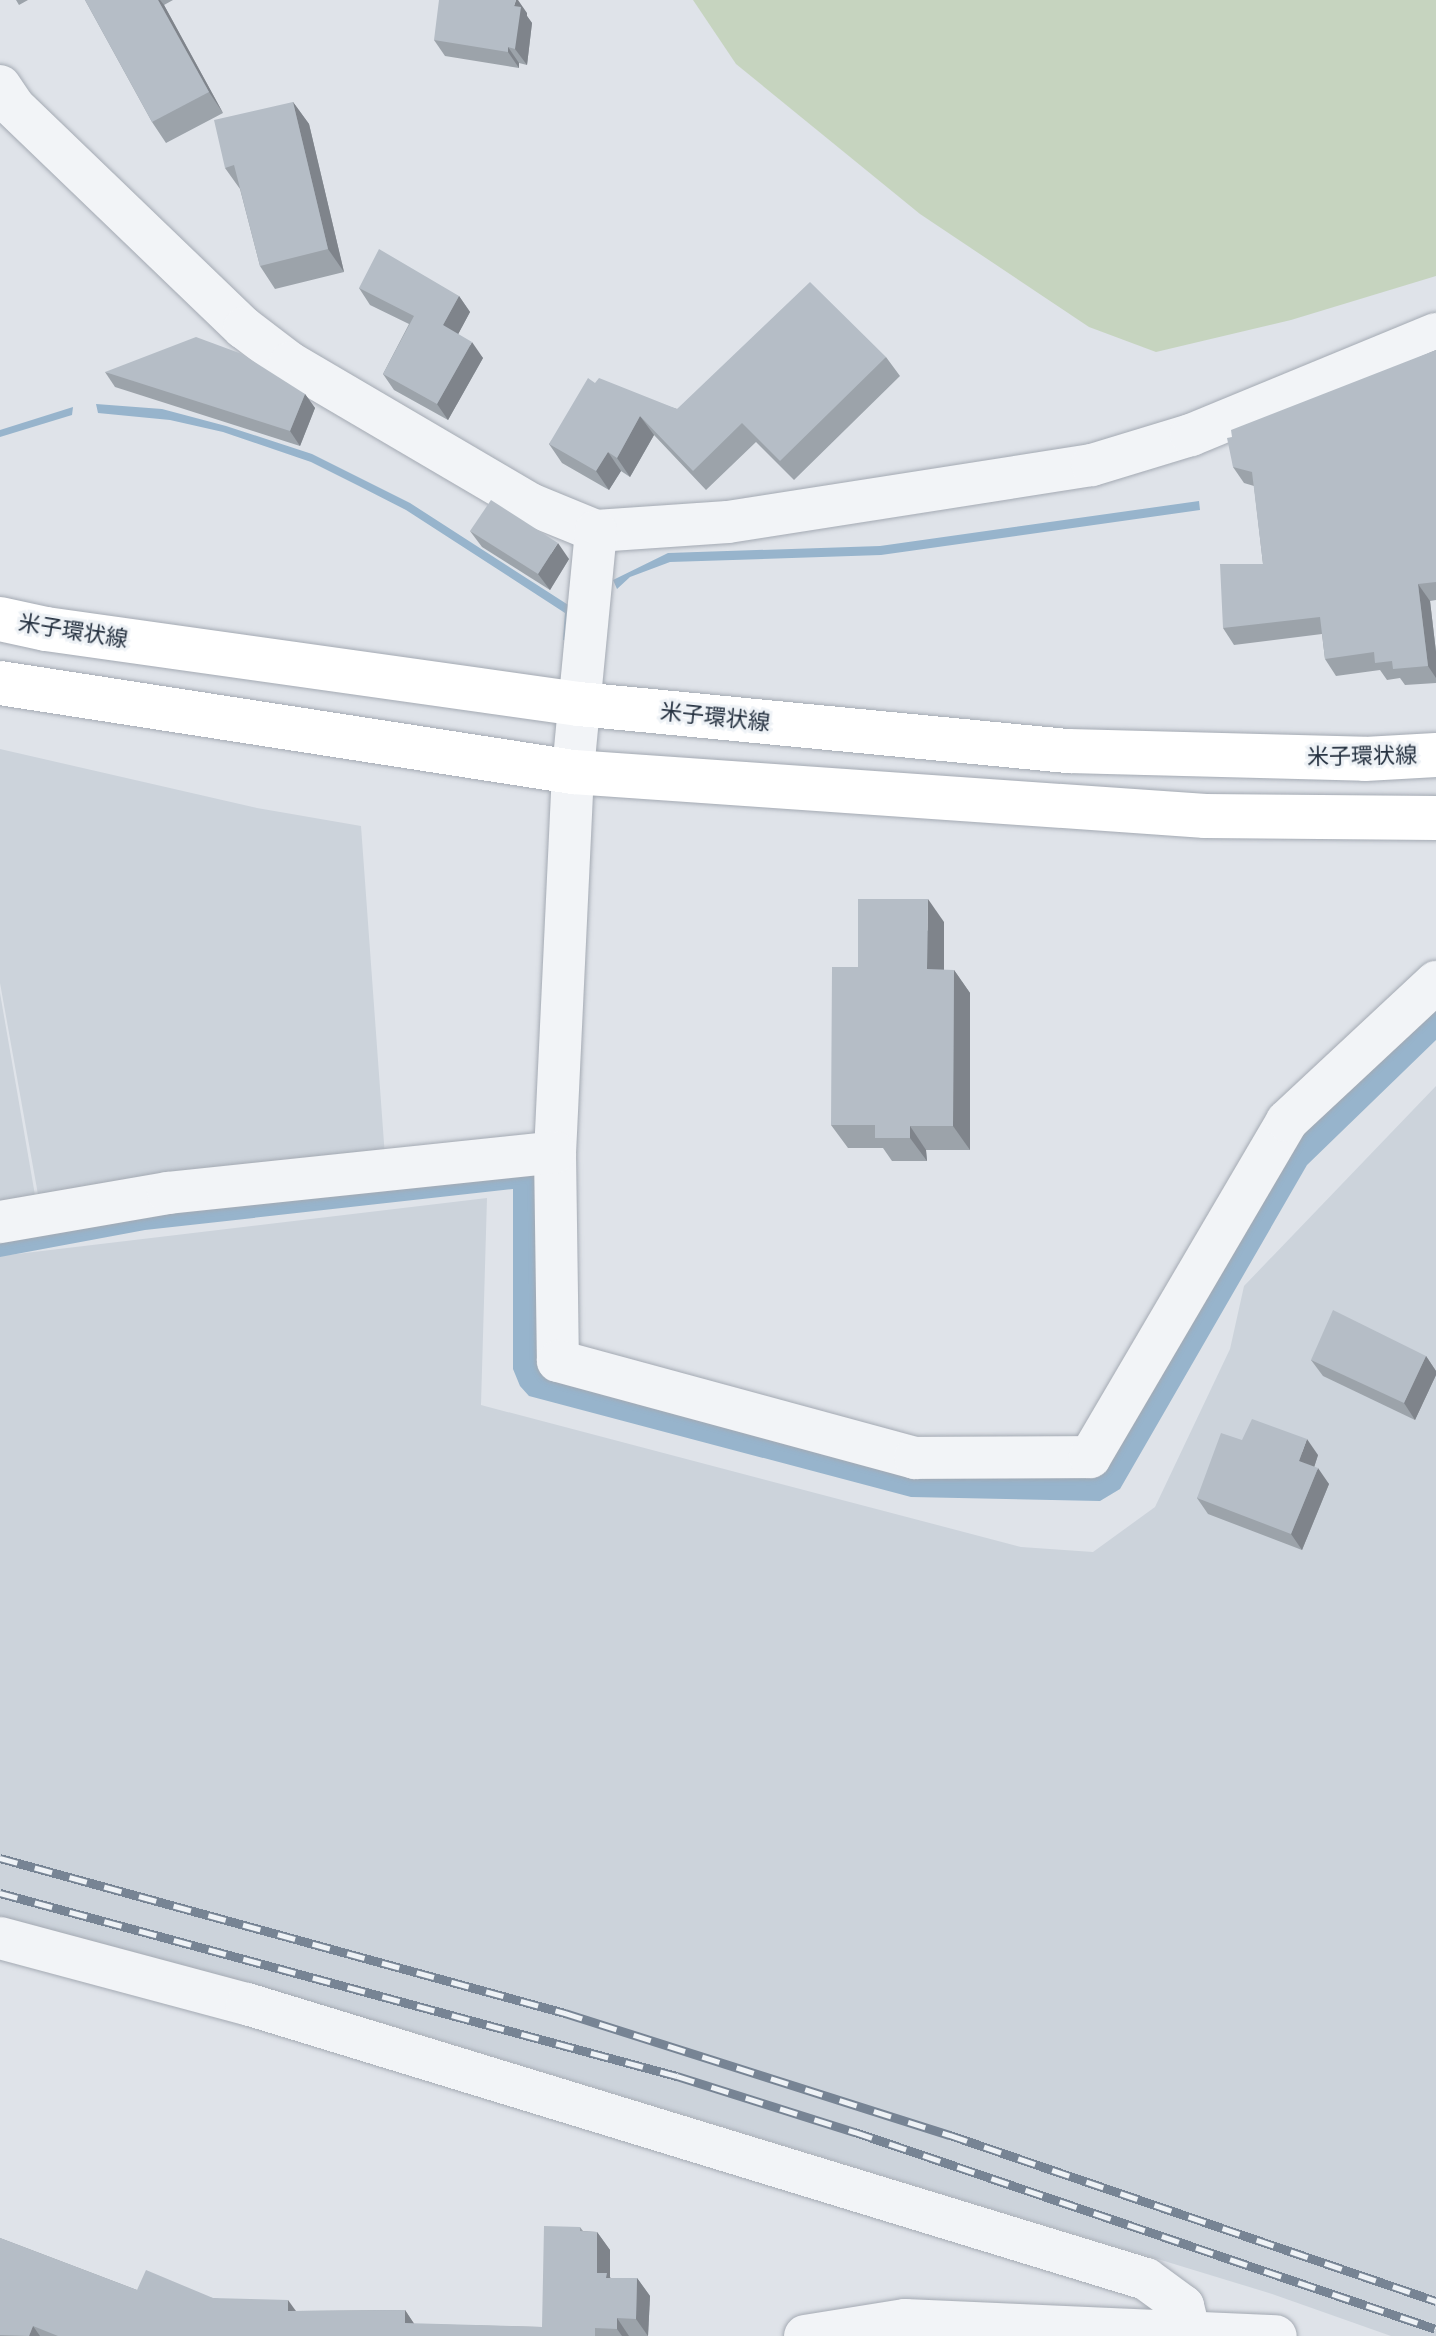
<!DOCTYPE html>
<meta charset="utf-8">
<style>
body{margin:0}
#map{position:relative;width:1436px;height:2336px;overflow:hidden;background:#dfe3e9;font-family:"Roboto Condensed","Noto Sans JP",sans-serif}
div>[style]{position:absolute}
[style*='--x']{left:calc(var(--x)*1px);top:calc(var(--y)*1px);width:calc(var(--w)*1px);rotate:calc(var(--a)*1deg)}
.built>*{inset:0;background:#ccd3db}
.green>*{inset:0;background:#c6d4bf}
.water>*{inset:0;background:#97b4cc}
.roads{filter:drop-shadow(0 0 2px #a4aab3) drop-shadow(0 0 2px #a4aab3)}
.street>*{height:42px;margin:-21px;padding:0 21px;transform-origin:21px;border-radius:21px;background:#f2f4f7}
.secondary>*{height:44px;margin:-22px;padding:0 22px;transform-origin:22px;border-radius:22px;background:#fff}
.rail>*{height:9px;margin-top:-4.5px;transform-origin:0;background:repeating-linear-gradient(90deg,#eef2f6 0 18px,#778494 0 36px);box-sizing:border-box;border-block:2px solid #778494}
.wall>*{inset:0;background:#9ca3aa}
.shaded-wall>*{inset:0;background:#7f848b}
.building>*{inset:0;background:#b5bdc6}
span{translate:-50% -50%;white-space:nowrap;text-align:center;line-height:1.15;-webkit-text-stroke:6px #eef2f6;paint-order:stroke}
.street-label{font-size:22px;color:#263241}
</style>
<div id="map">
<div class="built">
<div style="clip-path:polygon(0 749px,257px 808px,361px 826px,385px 1157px,39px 1200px,0 983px)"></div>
<div style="clip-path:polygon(0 993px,36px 1201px,0 1210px)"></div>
<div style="clip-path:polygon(1436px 1086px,1436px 2336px,1391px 2336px,1269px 2293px,391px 2025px,0 1924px,0 1256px,487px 1198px,481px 1405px,1021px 1547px,1093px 1552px,1155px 1507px,1230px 1349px,1244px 1286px)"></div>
</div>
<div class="green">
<div style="clip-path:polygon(693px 0,1436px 0,1436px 276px,1291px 320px,1156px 352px,1089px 327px,920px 214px,736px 64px)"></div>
</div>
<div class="water">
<div style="clip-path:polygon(96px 404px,162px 409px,226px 426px,312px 454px,410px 503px,573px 608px,571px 641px,563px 640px,565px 613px,406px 510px,359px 486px,311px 462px,223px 432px,170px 420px,98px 413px)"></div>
<div style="clip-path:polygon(73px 407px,72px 415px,0 437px,0 430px)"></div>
<div style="clip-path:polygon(1199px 501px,1200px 510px,881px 555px,670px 562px,630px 577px,617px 589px,613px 580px,668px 553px,880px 546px)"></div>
<div style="clip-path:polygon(1436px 999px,1436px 1040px,1307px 1165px,1120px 1489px,1100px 1501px,911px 1497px,529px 1396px,520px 1386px,513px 1369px,513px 1189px,145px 1230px,0 1257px,0 1236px,43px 1226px,541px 1165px,542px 1372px,1098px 1474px,1301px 1127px)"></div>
</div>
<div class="roads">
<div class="street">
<div style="--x:0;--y:86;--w:25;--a:56"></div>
<div style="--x:14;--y:107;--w:319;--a:43.9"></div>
<div style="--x:244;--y:328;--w:58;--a:37.3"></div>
<div style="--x:290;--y:363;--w:278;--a:30.4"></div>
<div style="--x:530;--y:504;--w:71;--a:22.2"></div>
<div style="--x:596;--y:531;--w:132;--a:-3.9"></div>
<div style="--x:728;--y:522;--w:368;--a:-8.9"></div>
<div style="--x:1092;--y:465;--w:103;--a:-16.9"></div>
<div style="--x:1191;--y:435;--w:265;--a:-22.4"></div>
<div style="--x:596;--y:531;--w:242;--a:95.5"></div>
<div style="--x:573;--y:772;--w:380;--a:92.7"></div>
<div style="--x:555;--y:1152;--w:209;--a:89.2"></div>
<div style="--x:558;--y:1361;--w:370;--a:15.2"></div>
<div style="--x:915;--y:1458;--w:175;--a:-0.3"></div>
<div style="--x:1090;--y:1457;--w:389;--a:-59.6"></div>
<div style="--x:1287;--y:1121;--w:204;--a:-43"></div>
<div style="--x:0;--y:1222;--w:170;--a:-9.8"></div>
<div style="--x:168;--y:1193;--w:389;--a:-6"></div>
<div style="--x:0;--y:1938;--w:256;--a:15"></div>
<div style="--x:247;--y:2004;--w:940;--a:17.01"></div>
<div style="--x:1146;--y:2279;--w:46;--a:36.1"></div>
<div style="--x:1183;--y:2306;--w:25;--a:76"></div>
<div style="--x:805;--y:2336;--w:101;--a:-9.1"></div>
<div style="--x:905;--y:2320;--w:371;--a:2.5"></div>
</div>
<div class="secondary">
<div style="--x:0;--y:619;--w:47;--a:12.3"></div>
<div style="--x:46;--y:629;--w:538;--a:8.01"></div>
<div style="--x:579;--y:704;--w:492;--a:5.5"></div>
<div style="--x:1069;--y:751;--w:296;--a:1.5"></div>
<div style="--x:1365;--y:759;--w:71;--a:-3.2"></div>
<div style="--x:0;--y:683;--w:580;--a:8.83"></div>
<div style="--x:573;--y:772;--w:634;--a:3.98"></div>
<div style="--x:1205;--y:816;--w:231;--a:0.5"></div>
</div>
</div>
<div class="rail">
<div style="--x:0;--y:1858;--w:586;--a:15.34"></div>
<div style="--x:565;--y:2013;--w:404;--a:17.6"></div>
<div style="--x:950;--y:2135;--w:514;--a:18.86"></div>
<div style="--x:0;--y:1893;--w:701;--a:15.13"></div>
<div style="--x:677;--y:2076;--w:187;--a:17.5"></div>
<div style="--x:855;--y:2132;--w:613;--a:18.73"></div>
</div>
<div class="wall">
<div style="clip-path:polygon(16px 0,28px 0,19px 5px)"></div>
<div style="clip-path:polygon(85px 0,173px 0,164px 5px,223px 113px,166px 143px,152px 122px)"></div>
<div style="clip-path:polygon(527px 13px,527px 16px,532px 23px,527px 65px,519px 63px,519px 68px,445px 56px,434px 40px)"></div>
<div style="clip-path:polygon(293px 102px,309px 124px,344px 272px,275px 289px,260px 266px,240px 189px,225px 168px)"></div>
<div style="clip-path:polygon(359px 288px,459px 296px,470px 312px,458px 334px,483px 358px,448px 420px,394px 390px,383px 374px,409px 324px,370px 305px)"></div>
<div style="clip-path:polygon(1436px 350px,1436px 600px,1430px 601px,1436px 652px,1436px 683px,1405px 685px,1400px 678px,1387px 680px,1380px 670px,1336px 676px,1325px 659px,1322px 634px,1234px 645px,1223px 628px,1263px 564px,1254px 486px,1244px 483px,1233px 467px,1232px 437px)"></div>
<div style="clip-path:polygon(886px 357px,900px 376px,794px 480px,756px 442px,706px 490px,654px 435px,630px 477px,621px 471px,609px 490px,562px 463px,549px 444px,595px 383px,677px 409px)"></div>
<div style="clip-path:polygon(105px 372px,305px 394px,315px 408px,300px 446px,115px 387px)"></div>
<div style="clip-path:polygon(470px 531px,569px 559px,550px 590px,482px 547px)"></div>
<div style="clip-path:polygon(944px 922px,944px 970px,954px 970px,970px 993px,970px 1150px,926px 1150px,927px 1161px,892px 1161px,883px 1148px,848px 1148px,831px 1125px,858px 967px)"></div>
<div style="clip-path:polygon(1426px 1356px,1436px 1371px,1436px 1375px,1415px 1420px,1323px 1376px,1311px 1360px)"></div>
<div style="clip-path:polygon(1242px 1440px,1318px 1455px,1314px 1467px,1329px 1484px,1302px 1550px,1208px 1514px,1197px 1498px)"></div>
<div style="clip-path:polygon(580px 2227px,583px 2231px,597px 2232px,610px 2250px,610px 2278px,637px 2278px,650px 2296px,648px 2336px,0 2336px,0 2238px,137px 2290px,213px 2298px,296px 2311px,405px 2310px,414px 2324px,542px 2327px)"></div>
</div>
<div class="shaded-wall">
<div style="clip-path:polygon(158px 0,160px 0,164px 5px,223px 113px,209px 92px)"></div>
<div style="clip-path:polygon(516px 0,518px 0,527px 13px,527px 16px,532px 23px,527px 65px,515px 49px,514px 6px)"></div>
<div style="clip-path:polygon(508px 47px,519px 63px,519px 68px,508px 52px)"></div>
<div style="clip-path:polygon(293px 102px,309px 124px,344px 272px,328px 249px)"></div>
<div style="clip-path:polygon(459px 296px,470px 312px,454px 342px,443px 325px)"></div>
<div style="clip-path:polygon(472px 342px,483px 358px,448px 420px,437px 404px)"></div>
<div style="clip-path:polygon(305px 394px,315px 408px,300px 446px,290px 431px)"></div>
<div style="clip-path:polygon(640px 416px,654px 435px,630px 477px,617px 458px)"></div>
<div style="clip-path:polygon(608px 452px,621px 471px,609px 490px,596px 471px)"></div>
<div style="clip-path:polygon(558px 543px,569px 559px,550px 590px,538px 574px)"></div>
<div style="clip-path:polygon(1418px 584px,1430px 601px,1436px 652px,1436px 678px,1428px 666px)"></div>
<div style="clip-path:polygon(928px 899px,944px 922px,944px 993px,927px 969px)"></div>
<div style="clip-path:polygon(954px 970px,970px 993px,970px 1150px,953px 1126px)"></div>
<div style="clip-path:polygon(910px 1126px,926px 1150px,927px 1161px,910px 1138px)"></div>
<div style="clip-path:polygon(1426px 1356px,1436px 1371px,1436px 1375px,1415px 1420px,1404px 1403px)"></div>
<div style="clip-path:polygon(1307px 1439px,1318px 1455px,1311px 1477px,1299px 1461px)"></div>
<div style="clip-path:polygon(1318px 1468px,1329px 1484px,1302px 1550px,1291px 1534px)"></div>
<div style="clip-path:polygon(597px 2232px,610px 2250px,610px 2277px,619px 2291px,597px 2273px)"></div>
<div style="clip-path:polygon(637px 2278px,650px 2296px,648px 2336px,636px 2319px)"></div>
<div style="clip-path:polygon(288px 2300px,301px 2318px,288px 2311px)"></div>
<div style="clip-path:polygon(405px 2310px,417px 2328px,405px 2323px)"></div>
<div style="clip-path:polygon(617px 2318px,629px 2336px,622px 2336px,617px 2329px)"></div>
<div style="clip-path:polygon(33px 2326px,40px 2336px,29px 2336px)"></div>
</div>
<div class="building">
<div style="clip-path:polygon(85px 0,158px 0,209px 92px,152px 122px)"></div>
<div style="clip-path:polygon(439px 0,516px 0,514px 6px,521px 7px,515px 49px,508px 47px,508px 52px,434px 40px)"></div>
<div style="clip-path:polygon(293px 102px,328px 249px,260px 266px,234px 165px,225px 168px,214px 120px)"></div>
<div style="clip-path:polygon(379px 249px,459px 296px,443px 325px,472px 342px,437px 404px,383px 374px,414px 316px,359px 288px)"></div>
<div style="clip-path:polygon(810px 282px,886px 357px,780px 461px,742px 423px,693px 471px,640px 416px,617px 458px,608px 452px,596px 471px,549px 444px,588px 378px,595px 383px,599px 378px,677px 409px)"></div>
<div style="clip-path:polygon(196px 337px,242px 354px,305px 394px,290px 431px,105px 372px)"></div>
<div style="clip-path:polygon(1436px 350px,1436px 582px,1418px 584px,1428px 666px,1393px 669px,1392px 661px,1375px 663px,1374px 652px,1325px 659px,1320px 617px,1223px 628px,1220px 564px,1263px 564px,1252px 472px,1233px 467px,1227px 438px,1232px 437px,1231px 430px)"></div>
<div style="clip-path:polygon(491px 500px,558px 543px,538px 574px,470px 531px)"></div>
<div style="clip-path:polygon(858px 899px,928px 899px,927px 969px,954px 970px,953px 1126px,910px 1126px,910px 1138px,875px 1138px,875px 1125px,831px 1125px,832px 967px,858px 967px)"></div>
<div style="clip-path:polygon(1333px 1310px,1426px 1356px,1404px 1403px,1311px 1360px)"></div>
<div style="clip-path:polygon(1252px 1419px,1307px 1439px,1299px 1461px,1318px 1468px,1291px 1534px,1197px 1498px,1221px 1433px,1242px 1440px)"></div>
<div style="clip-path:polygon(544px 2226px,580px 2227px,580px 2231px,597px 2232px,597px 2273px,607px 2273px,606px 2278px,637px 2278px,636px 2319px,617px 2318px,617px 2329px,595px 2328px,595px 2336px,58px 2336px,33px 2326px,29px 2336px,0 2335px,0 2238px,137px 2290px,146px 2270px,213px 2298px,288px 2300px,288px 2311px,405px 2310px,405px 2323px,542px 2327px)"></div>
</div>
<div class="street-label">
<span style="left:73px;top:631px;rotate:9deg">米子環状線</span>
<span style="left:715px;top:717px;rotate:6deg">米子環状線</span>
<span style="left:1362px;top:756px;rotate:-1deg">米子環状線</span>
</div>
</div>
